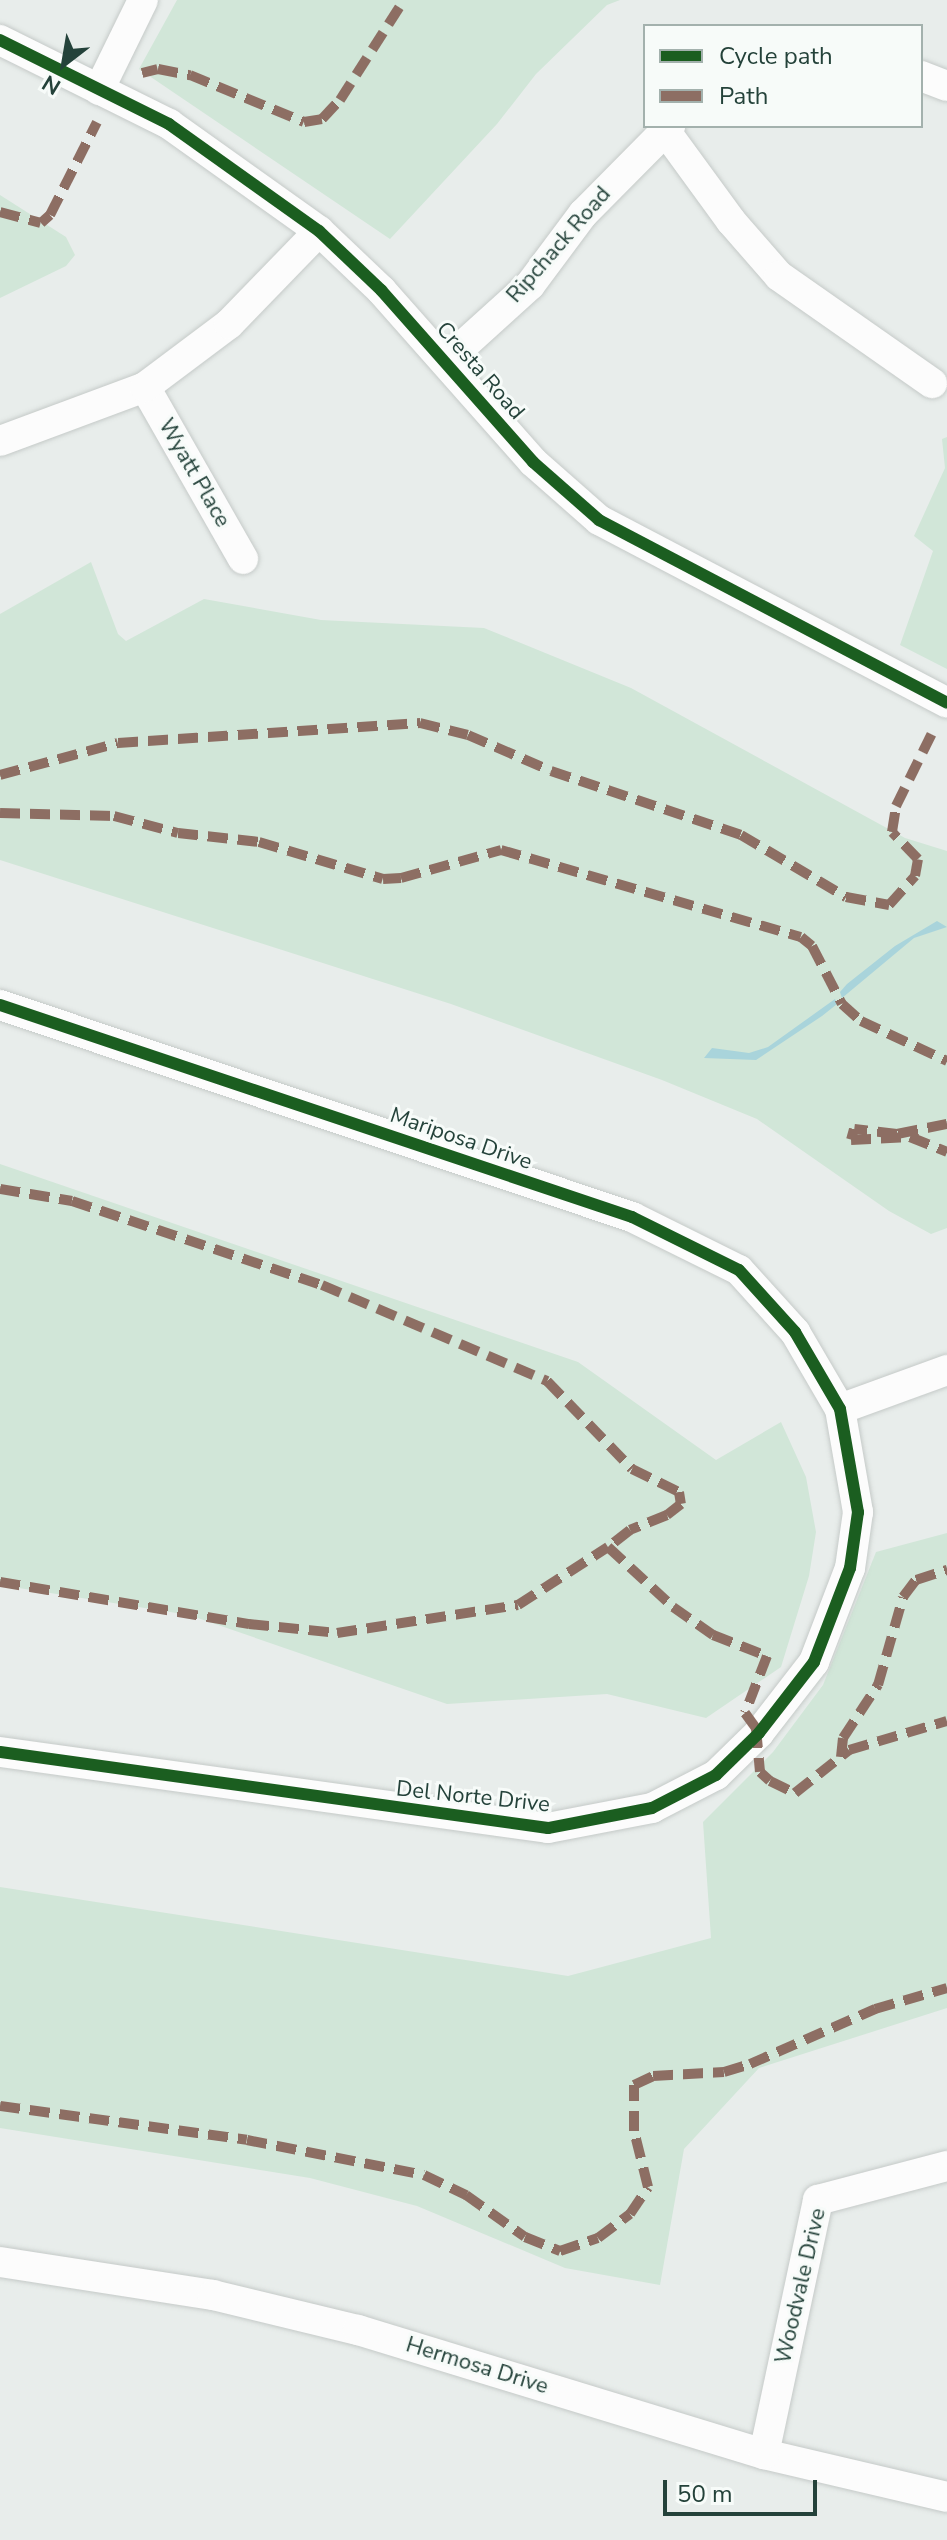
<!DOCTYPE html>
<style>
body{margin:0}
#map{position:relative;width:947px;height:2540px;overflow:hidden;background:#e8edeb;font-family:"Nunito Sans",sans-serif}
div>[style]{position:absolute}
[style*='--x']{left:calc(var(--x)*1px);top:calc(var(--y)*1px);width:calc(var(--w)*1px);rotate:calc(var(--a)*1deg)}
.green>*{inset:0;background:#d1e6d8}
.water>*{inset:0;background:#a9d4db}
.roads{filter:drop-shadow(0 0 2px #c5cac8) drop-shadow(0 0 2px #c5cac8)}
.minor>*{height:30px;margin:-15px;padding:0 15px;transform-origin:15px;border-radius:15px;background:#fcfcfc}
.quiet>*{height:10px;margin-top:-5px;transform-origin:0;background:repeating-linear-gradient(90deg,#8d6e63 0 20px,transparent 0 30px)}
.cycleway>*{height:12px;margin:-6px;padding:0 6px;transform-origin:6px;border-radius:6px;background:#1b5e20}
span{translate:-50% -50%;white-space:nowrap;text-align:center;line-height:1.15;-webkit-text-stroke:6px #f7fbf9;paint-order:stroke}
.street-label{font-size:22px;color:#24423a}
.legend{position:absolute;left:643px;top:24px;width:280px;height:104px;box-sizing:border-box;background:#f7fbf9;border:2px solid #a3b1ad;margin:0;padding:10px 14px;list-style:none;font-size:24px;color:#24423a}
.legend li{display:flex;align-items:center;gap:16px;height:40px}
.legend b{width:40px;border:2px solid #a3b1ad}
.north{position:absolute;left:24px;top:24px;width:80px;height:80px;-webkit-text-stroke:6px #f7fbf9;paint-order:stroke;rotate:211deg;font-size:22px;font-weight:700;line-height:32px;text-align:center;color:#24423a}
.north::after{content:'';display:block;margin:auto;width:28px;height:36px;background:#24423a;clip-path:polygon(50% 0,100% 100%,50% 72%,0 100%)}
.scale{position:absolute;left:663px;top:2480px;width:154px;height:36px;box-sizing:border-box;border:4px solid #24423a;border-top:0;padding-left:10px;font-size:24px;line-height:28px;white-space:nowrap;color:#24423a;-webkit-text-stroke:6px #f7fbf9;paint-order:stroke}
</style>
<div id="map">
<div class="green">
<div style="clip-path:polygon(177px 0,620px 0,607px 5px,536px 74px,497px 124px,390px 239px,139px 69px)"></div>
<div style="clip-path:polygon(0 195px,66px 237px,75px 255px,66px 266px,0 298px)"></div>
<div style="clip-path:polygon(947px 437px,947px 669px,900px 645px,933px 551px,914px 536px,945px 468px,942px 439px)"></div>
<div style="clip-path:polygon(91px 562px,118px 634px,126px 641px,204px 599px,321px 620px,484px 628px,631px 688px,905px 838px,947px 851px,947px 1228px,931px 1234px,889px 1211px,757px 1119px,662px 1080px,451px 1004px,0 860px,0 614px)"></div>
<div style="clip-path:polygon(0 1164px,578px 1362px,716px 1460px,781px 1422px,806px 1477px,816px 1532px,809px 1576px,781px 1667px,706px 1718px,607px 1694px,447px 1704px,189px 1615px,0 1585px)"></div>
<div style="clip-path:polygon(947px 1533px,947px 2008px,759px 2068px,684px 2149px,660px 2285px,565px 2268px,417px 2206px,310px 2178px,0 2128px,0 1887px,568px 1976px,711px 1938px,703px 1822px,773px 1752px,823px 1685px,876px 1552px)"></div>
</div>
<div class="water">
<div style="clip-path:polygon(937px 921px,947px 927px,914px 938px,842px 998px,840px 992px,847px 984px,895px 946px)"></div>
<div style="clip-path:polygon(835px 999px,837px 1004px,822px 1016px,756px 1060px,704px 1058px,712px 1048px,749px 1053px,768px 1047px)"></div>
</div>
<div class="roads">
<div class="minor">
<div style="--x:0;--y:40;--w:189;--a:26.4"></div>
<div style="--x:169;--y:124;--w:184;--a:35.5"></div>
<div style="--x:319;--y:231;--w:86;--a:43.6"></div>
<div style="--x:381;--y:290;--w:230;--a:48.5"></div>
<div style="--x:533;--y:462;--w:88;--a:41.3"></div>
<div style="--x:599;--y:520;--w:393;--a:27.7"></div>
<div style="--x:921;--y:76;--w:28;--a:21"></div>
<div style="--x:99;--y:90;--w:100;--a:-63.9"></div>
<div style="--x:664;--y:129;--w:114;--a:53.9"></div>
<div style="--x:731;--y:221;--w:73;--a:48.9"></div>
<div style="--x:779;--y:276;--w:187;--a:35"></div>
<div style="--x:446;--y:361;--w:113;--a:-42.1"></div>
<div style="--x:530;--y:285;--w:89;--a:-53.3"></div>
<div style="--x:583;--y:214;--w:124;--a:-45.3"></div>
<div style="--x:145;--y:387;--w:198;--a:60.3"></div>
<div style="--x:0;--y:441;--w:155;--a:-20.4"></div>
<div style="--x:145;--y:387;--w:105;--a:-36.9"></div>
<div style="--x:229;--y:324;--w:129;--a:-45.9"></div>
<div style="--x:0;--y:1005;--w:667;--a:18.54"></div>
<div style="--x:632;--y:1217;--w:119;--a:26.4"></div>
<div style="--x:739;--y:1270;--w:84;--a:47.9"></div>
<div style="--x:795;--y:1332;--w:89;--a:59.7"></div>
<div style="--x:840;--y:1409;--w:105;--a:80.1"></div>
<div style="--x:858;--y:1512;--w:57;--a:98.1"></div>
<div style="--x:850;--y:1568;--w:101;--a:111"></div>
<div style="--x:814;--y:1662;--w:90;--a:127.8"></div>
<div style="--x:759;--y:1733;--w:60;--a:135.7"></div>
<div style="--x:716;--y:1775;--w:72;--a:152.7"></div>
<div style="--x:652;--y:1808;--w:106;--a:169.1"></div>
<div style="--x:548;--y:1828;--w:553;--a:-172.1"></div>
<div style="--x:840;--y:1409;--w:114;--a:-20"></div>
<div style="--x:0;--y:2262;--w:216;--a:8.8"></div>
<div style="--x:213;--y:2295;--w:149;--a:13.6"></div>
<div style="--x:358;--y:2330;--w:425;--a:17"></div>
<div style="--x:764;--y:2454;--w:188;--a:13.2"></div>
<div style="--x:764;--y:2454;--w:260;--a:-78"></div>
<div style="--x:818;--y:2200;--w:133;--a:-14.8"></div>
</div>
</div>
<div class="quiet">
<div style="--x:142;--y:73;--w:16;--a:-14"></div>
<div style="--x:158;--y:69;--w:33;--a:11"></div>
<div style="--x:190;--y:75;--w:123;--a:22.4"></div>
<div style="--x:304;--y:122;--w:18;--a:-9"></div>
<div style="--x:322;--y:119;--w:26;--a:-47"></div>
<div style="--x:340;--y:100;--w:119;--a:-57.4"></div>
<div style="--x:0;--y:212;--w:42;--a:15"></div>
<div style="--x:41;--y:223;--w:12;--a:-42"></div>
<div style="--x:50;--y:215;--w:104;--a:-63.2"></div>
<div style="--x:0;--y:775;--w:122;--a:-15.2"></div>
<div style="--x:118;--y:743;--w:303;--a:-3.8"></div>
<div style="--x:420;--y:723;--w:49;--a:14"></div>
<div style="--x:468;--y:735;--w:90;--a:23.4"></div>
<div style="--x:551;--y:771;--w:200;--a:18.6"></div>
<div style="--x:741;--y:835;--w:122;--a:30.6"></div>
<div style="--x:846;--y:897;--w:44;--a:10.5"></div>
<div style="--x:889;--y:905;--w:39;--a:-48"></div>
<div style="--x:915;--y:876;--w:17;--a:-80"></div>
<div style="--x:918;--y:859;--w:37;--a:-134"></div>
<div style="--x:892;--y:832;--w:26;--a:-81"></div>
<div style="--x:896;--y:806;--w:84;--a:-63.7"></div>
<div style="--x:0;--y:813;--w:114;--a:1.5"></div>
<div style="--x:114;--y:816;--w:66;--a:14.9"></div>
<div style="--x:178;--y:833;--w:81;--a:6.3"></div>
<div style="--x:259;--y:842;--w:129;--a:16.6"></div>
<div style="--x:383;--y:879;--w:18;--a:-3"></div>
<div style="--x:401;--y:878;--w:104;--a:-15.6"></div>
<div style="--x:501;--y:850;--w:312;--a:16.2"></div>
<div style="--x:801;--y:937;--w:14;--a:39"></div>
<div style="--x:812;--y:946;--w:65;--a:62.7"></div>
<div style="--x:842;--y:1004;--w:25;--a:42"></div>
<div style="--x:861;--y:1021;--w:95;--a:24.9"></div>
<div style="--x:947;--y:1124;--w:51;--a:168.7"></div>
<div style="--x:897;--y:1134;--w:43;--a:-173.4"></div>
<div style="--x:854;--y:1129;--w:11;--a:105"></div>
<div style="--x:851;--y:1140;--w:59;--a:-2.9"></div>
<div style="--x:910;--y:1137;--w:40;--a:22"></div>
<div style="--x:0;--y:1189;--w:73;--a:9.5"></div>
<div style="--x:72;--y:1201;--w:264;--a:18.6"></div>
<div style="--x:322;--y:1285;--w:245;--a:23.1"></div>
<div style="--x:547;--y:1381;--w:122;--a:46"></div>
<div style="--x:632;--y:1469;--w:52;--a:26.1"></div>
<div style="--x:679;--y:1492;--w:12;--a:81"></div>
<div style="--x:681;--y:1504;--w:18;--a:142"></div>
<div style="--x:667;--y:1515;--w:40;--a:158"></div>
<div style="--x:630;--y:1530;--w:28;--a:142"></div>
<div style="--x:608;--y:1547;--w:88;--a:42.7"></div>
<div style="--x:673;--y:1607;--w:49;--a:35"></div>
<div style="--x:713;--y:1635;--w:58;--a:21.3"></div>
<div style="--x:767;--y:1656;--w:61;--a:111.1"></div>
<div style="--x:745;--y:1713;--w:19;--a:54"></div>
<div style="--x:756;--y:1728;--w:44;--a:84.8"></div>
<div style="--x:760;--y:1772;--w:13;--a:42"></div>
<div style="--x:770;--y:1781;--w:28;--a:26"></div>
<div style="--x:795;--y:1793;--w:69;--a:-38.5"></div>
<div style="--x:849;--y:1750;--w:102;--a:-16.5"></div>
<div style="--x:0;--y:1582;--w:253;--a:9.6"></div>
<div style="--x:249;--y:1624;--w:88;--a:5.8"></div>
<div style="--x:337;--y:1633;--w:183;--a:-8.8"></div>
<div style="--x:518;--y:1605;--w:107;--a:-32.8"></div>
<div style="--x:841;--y:1757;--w:19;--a:-84"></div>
<div style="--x:843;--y:1738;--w:64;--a:-56.6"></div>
<div style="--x:878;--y:1685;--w:91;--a:-74.1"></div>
<div style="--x:903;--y:1597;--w:21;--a:-53"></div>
<div style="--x:916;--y:1580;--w:33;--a:-18"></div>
<div style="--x:0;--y:2106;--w:249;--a:7.8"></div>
<div style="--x:247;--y:2140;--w:180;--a:11.2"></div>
<div style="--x:424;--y:2175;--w:47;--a:25.5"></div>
<div style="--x:466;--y:2195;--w:72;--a:35.4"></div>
<div style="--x:525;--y:2237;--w:38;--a:22"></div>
<div style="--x:560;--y:2251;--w:40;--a:-18.9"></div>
<div style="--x:598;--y:2238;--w:40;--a:-37"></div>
<div style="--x:630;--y:2214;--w:32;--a:-56"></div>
<div style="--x:648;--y:2187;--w:58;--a:-104"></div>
<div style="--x:634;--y:2131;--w:46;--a:-90"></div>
<div style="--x:634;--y:2085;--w:21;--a:-25"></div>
<div style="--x:653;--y:2076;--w:71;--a:-3.2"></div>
<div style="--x:724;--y:2072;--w:27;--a:-17"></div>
<div style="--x:750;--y:2064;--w:137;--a:-23.7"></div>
<div style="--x:875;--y:2009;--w:75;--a:-16.3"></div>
</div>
<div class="cycleway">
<div style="--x:0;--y:40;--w:189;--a:26.4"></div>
<div style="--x:169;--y:124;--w:184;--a:35.5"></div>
<div style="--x:319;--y:231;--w:86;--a:43.6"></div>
<div style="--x:381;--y:290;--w:230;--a:48.5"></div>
<div style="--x:533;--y:462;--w:88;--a:41.3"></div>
<div style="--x:599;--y:520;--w:393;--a:27.7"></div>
<div style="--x:0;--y:1005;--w:667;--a:18.54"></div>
<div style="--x:632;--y:1217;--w:119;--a:26.4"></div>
<div style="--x:739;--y:1270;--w:84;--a:47.9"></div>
<div style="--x:795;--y:1332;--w:89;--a:59.7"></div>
<div style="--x:840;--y:1409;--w:105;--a:80.1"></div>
<div style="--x:858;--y:1512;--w:57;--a:98.1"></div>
<div style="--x:850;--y:1568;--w:101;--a:111"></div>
<div style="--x:814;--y:1662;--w:90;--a:127.8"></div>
<div style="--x:759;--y:1733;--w:60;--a:135.7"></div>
<div style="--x:716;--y:1775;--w:72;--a:152.7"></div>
<div style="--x:652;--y:1808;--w:106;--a:169.1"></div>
<div style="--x:548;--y:1828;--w:553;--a:-172.1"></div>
</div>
<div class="street-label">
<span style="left:559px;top:245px;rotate:-49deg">Ripchack Road</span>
<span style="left:480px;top:371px;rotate:49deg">Cresta Road</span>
<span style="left:194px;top:473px;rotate:60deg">Wyatt Place</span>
<span style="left:461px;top:1139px;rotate:19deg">Mariposa Drive</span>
<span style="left:473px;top:1797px;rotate:6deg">Del Norte Drive</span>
<span style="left:801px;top:2286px;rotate:-77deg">Woodvale Drive</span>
<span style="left:477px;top:2366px;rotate:17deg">Hermosa Drive</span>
</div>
<ul class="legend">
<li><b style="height:10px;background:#1b5e20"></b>Cycle path</li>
<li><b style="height:10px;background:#8d6e63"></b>Path</li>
</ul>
<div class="north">N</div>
<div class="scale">50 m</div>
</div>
